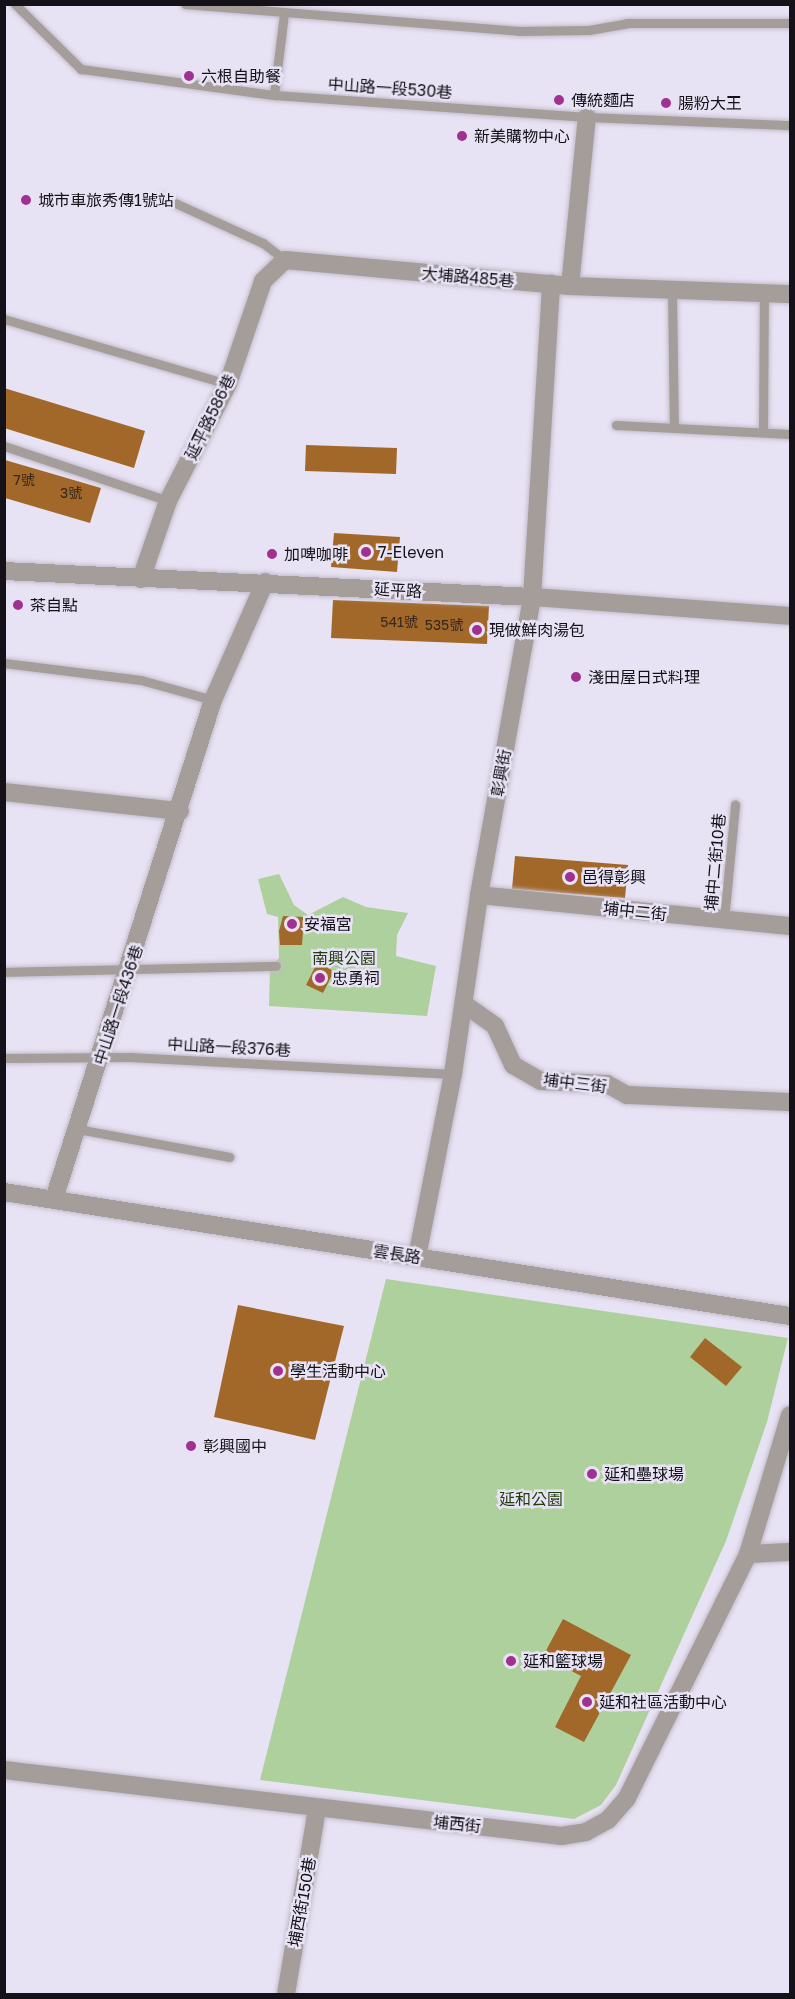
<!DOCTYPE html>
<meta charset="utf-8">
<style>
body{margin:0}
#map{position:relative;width:795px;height:1999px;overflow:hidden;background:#e8e3f4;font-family:"Golos Text","Noto Sans TC",sans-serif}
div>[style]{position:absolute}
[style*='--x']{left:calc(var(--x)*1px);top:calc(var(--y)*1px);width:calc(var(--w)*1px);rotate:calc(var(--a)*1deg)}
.green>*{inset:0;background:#aed09c}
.building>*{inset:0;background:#a2682a}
.roads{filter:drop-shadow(0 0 2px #c2bdcc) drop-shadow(0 0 2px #c2bdcc)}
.lane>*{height:9px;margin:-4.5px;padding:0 4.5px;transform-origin:4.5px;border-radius:4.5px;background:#a59d99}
.street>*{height:18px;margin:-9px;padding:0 9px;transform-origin:9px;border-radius:9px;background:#a59d99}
.dots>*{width:16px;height:16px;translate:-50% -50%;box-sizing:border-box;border:3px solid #e8e3f4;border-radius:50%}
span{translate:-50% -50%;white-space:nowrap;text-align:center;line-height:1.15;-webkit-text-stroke:5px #e8e3f4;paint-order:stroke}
.number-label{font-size:14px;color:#38281c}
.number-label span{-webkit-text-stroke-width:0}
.poi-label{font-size:16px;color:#141218}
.left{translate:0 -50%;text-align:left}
.street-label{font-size:16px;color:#141218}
.park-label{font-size:16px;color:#213d0d}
.frame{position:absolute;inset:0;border:6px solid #141218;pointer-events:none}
</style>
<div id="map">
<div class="green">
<div style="clip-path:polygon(279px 874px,294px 905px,308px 915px,343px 897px,366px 907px,408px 913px,397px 935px,396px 956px,436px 966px,427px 1016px,269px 1006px,270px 968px,279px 958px,278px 917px,267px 914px,258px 879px)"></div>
<div style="clip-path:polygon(386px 1279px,788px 1338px,767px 1422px,726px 1541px,616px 1785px,601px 1805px,574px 1819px,260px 1780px)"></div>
</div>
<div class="building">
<div style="clip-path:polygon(4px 388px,145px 431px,134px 468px,4px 428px)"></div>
<div style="clip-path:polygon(306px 445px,397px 448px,396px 474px,305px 471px)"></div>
<div style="clip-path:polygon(5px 460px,101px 488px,90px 523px,5px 498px)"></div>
<div style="clip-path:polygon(334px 533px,400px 537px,397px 572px,331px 567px)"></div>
<div style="clip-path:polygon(333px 600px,489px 606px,487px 644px,331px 638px)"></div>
<div style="clip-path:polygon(515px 856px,628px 865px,625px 898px,512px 889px)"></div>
<div style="clip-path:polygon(283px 916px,304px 917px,302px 945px,280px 945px,279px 931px)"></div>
<div style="clip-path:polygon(317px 963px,334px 971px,323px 993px,306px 985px)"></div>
<div style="clip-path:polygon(238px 1305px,344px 1326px,315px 1440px,214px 1417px)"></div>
<div style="clip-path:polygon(705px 1338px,742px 1367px,726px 1386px,690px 1357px)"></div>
<div style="clip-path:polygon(563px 1619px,631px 1655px,584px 1742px,555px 1727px,581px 1676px,543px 1656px)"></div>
</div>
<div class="roads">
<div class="lane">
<div style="--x:15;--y:4;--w:93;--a:44.6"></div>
<div style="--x:81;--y:69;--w:195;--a:7.7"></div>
<div style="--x:274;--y:95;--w:314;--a:4"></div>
<div style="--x:587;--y:117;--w:203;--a:2.3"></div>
<div style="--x:185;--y:4;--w:335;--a:4.6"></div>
<div style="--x:519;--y:31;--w:70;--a:-0.8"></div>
<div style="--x:589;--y:30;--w:39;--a:-10"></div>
<div style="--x:627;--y:23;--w:163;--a:0"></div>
<div style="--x:274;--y:95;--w:82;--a:-83"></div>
<div style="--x:162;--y:197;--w:111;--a:24.5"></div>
<div style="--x:263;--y:243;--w:28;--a:38"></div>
<div style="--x:672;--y:290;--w:137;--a:89.2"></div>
<div style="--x:4;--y:319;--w:233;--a:16.2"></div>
<div style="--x:616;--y:425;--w:174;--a:3"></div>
<div style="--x:763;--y:432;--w:139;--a:-89.6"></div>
<div style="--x:4;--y:446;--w:173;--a:18.5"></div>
<div style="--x:4;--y:663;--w:138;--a:7.1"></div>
<div style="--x:141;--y:680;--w:75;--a:15.5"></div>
<div style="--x:724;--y:920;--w:116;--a:-84.5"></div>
<div style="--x:4;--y:972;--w:272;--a:-1.3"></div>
<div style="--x:4;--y:1058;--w:125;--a:-0.5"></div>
<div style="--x:129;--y:1057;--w:324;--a:3"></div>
<div style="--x:77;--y:1129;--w:155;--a:10.4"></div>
</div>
<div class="street">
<div style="--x:570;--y:286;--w:170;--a:-84.3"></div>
<div style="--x:4;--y:571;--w:529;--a:2.82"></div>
<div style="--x:532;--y:597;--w:259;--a:4.2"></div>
<div style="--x:141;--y:579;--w:83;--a:-70.9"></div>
<div style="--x:168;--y:501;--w:131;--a:-62.9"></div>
<div style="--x:228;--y:384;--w:109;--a:-71.2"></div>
<div style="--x:263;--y:281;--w:30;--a:-44"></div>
<div style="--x:285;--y:260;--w:286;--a:5.2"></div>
<div style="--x:570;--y:286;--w:220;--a:2.1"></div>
<div style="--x:4;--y:792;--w:177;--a:6.2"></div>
<div style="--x:479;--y:895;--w:313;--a:5.7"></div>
<div style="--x:464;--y:1004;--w:38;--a:35"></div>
<div style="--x:495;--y:1026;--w:43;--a:65.2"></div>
<div style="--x:513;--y:1065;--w:32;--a:30"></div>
<div style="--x:541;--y:1081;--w:66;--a:2.6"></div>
<div style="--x:607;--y:1084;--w:23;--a:29"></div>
<div style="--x:627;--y:1095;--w:163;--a:2.5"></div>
<div style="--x:4;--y:1192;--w:796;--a:8.97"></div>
<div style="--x:54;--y:1199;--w:524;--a:-72.33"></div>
<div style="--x:213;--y:700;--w:129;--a:-66.2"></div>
<div style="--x:417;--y:1257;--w:187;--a:-78.9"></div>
<div style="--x:453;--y:1074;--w:181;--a:-81.7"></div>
<div style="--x:479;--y:895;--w:303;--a:-79.9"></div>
<div style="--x:532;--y:597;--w:314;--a:-86.5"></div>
<div style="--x:748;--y:1554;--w:42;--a:-2.7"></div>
<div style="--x:4;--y:1770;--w:561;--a:6.76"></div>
<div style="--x:561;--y:1836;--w:25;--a:-9"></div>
<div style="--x:586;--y:1832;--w:25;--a:-29"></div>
<div style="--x:608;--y:1820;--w:29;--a:-49"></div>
<div style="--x:627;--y:1798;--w:272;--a:-63.6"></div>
<div style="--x:748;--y:1554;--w:145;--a:-73.2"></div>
<div style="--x:286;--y:1994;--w:188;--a:-80.5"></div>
</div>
</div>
<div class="dots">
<div style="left:189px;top:76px;background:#9f3291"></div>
<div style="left:559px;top:100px;background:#9f3291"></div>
<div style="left:666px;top:103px;background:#9f3291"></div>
<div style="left:462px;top:136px;background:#9f3291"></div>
<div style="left:26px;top:200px;background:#9f3291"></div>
<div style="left:366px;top:552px;background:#9f3291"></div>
<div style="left:272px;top:554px;background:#9f3291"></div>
<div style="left:18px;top:605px;background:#9f3291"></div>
<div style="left:477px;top:630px;background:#9f3291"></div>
<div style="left:576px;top:677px;background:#9f3291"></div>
<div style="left:570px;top:877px;background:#9f3291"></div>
<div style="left:292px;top:924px;background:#9f3291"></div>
<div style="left:320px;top:978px;background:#9f3291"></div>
<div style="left:278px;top:1371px;background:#9f3291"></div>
<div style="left:191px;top:1446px;background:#9f3291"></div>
<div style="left:592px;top:1474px;background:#9f3291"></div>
<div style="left:511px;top:1661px;background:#9f3291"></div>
<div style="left:587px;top:1702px;background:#9f3291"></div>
</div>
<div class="number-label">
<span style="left:24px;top:480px">7號</span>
<span style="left:71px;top:493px">3號</span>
<span style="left:399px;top:622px">541號</span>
<span style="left:444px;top:625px">535號</span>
</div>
<div class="poi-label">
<span class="left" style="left:201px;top:76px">六根自助餐</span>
<span class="left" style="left:571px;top:100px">傳統麵店</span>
<span class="left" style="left:678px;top:103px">腸粉大王</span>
<span class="left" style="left:474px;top:136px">新美購物中心</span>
<span class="left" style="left:38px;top:200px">城市車旅秀傳1號站</span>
<span class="left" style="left:378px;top:552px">7-Eleven</span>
<span class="left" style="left:284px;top:554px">加啤咖啡</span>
<span class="left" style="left:30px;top:605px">茶自點</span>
<span class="left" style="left:489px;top:630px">現做鮮肉湯包</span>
<span class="left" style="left:588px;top:677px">淺田屋日式料理</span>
<span class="left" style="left:582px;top:877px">邑得彰興</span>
<span class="left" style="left:304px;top:924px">安福宮</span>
<span class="left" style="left:332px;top:978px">忠勇祠</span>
<span class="left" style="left:290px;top:1371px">學生活動中心</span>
<span class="left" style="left:203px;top:1446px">彰興國中</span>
<span class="left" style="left:604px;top:1474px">延和壘球場</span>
<span class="left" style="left:523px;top:1661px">延和籃球場</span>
<span class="left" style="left:599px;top:1702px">延和社區活動中心</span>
</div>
<div class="street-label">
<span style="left:390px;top:88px;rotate:4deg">中山路一段530巷</span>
<span style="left:468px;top:277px;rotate:5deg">大埔路485巷</span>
<span style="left:210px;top:417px;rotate:-64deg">延平路586巷</span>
<span style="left:398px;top:590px;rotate:3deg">延平路</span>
<span style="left:501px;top:773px;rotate:-80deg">彰興街</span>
<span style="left:715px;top:862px;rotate:-85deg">埔中二街10巷</span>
<span style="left:635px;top:911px;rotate:6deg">埔中二街</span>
<span style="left:118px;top:1005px;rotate:-72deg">中山路一段436巷</span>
<span style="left:229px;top:1047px;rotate:3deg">中山路一段376巷</span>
<span style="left:575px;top:1083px;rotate:7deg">埔中三街</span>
<span style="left:397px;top:1254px;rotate:9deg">雲長路</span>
<span style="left:457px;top:1824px;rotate:6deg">埔西街</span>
<span style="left:302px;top:1902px;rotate:-80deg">埔西街150巷</span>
</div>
<div class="park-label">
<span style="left:344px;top:958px">南興公園</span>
<span style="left:531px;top:1499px">延和公園</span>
</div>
<div class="frame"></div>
</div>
